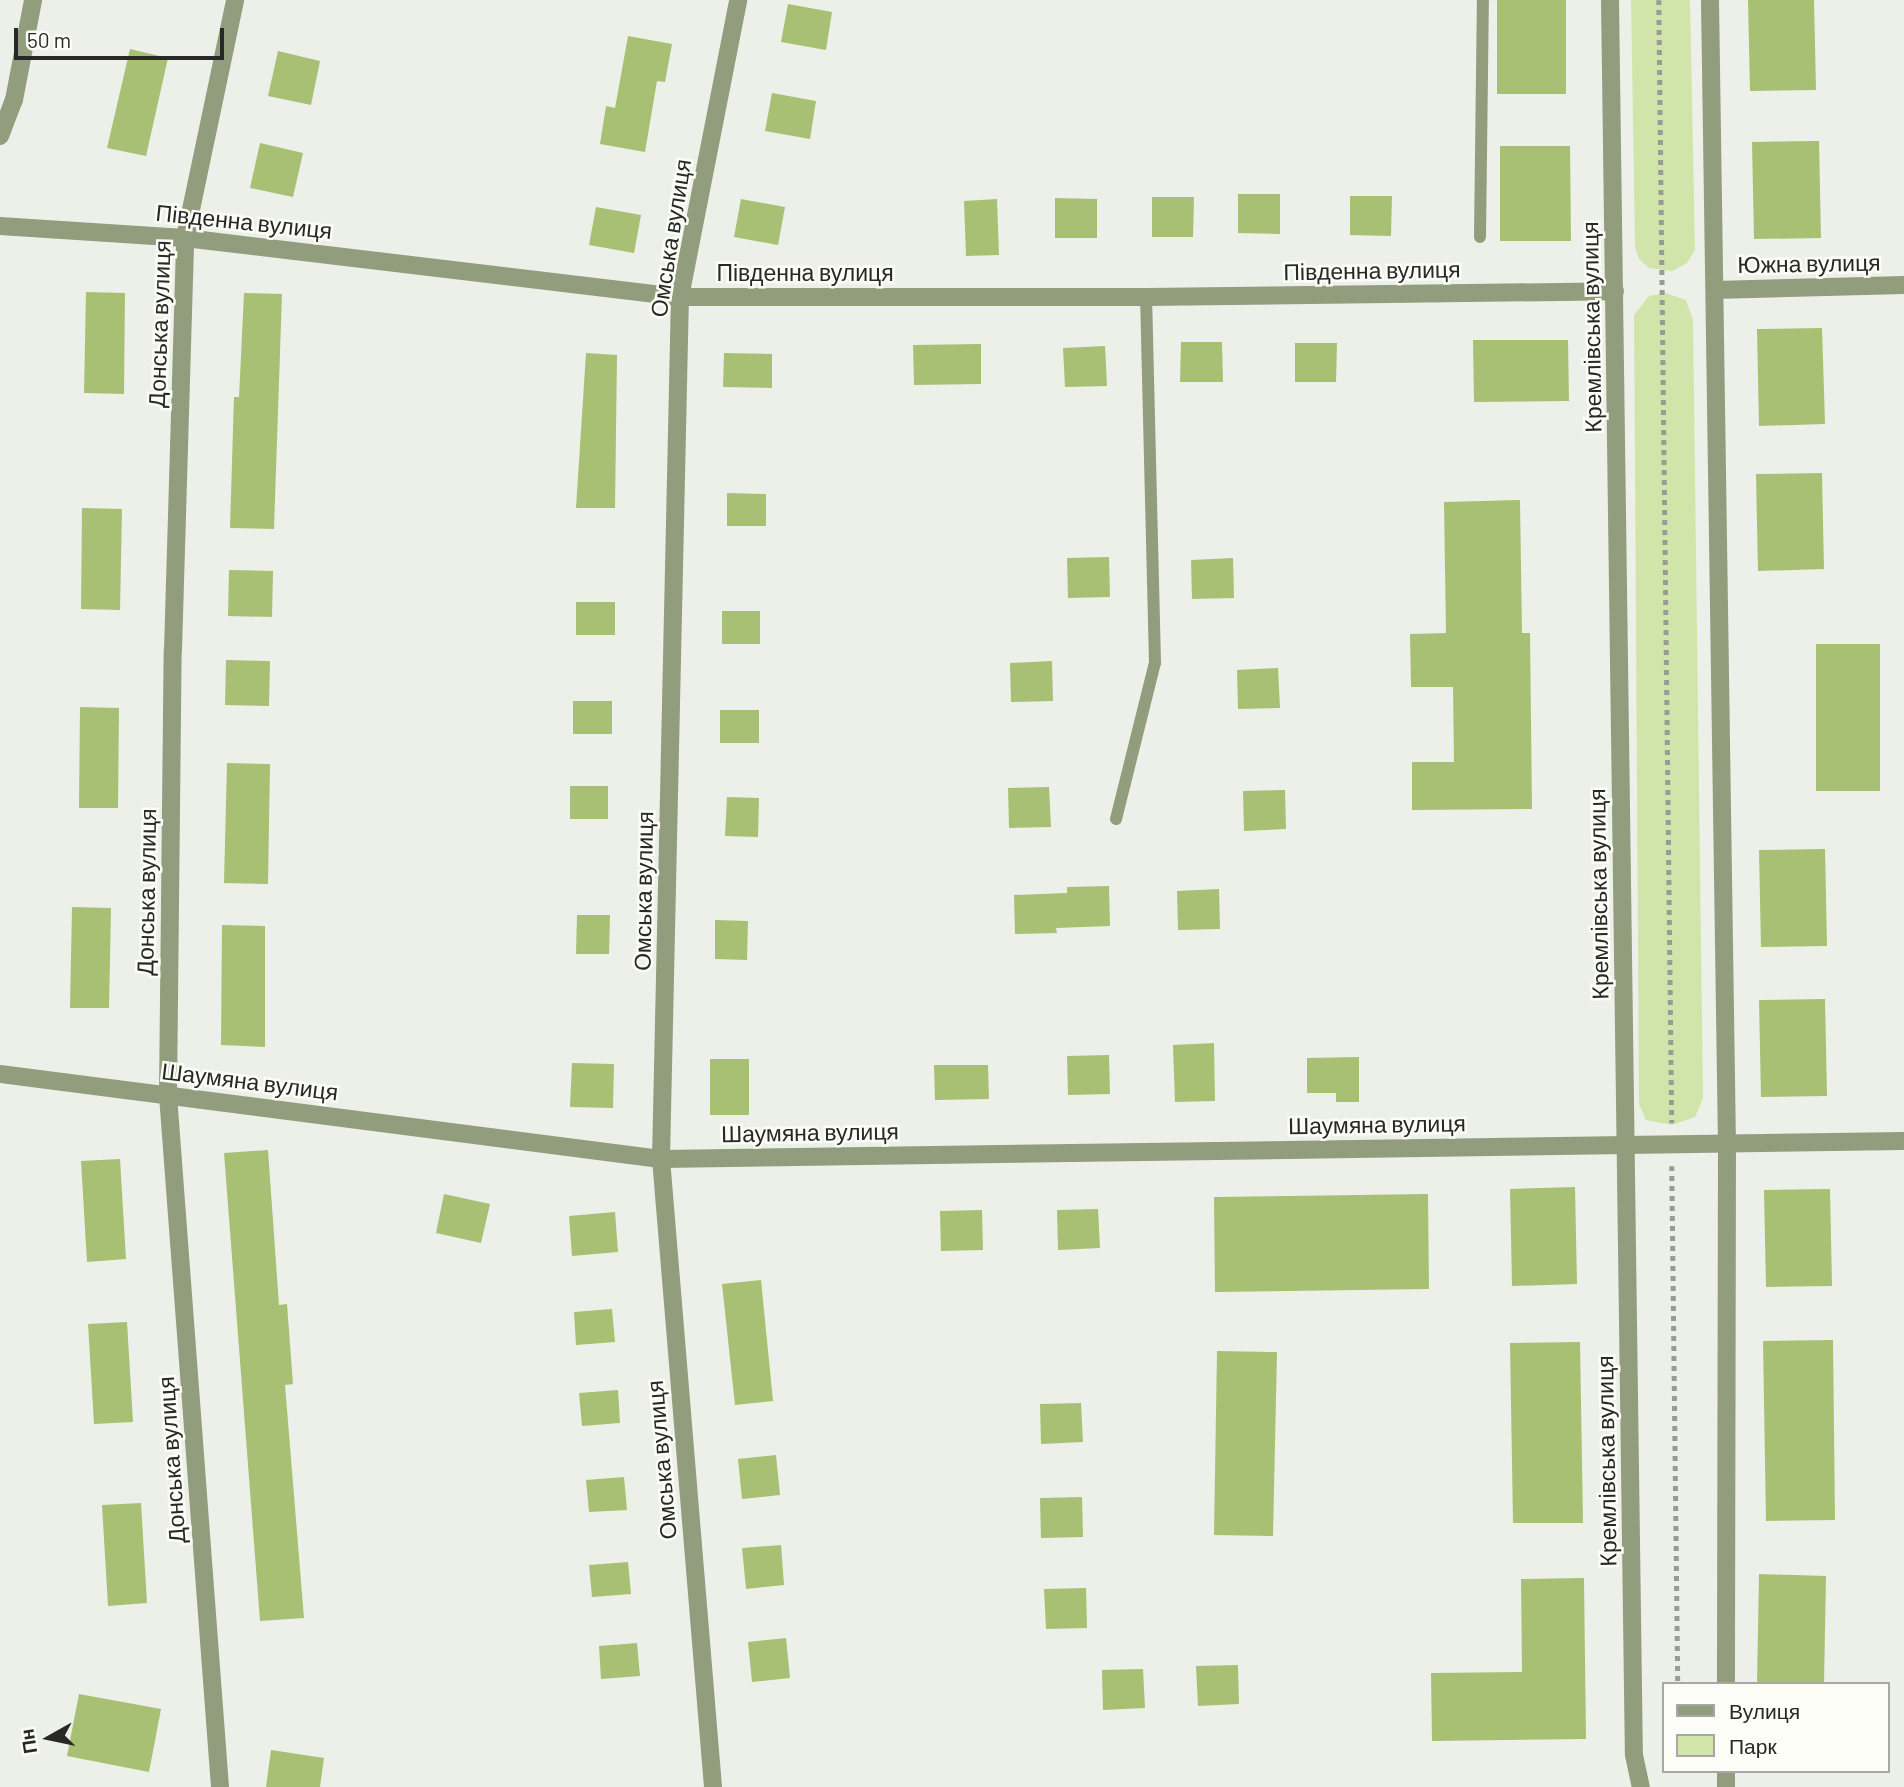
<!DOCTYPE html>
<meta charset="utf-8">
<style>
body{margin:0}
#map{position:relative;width:1904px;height:1787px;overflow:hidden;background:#edf0e8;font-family:Barlow,sans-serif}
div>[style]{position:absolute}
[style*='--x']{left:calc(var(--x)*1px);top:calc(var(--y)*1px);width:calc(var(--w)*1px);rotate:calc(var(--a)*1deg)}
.green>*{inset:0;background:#d1e5ab}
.building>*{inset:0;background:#a8c073}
.path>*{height:4.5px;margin-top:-2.25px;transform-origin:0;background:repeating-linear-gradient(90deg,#999b95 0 5px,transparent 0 10px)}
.service>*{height:12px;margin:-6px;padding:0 6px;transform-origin:6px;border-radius:6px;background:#929d7d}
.minor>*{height:18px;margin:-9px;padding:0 9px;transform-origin:9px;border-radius:9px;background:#929d7d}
.tertiary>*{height:18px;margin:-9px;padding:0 9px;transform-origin:9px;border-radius:9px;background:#929d7d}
span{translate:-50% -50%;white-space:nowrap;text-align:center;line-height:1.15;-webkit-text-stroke:5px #fbfdf6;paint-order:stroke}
.street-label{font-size:23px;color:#282926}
.legend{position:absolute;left:1662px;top:1682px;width:228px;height:91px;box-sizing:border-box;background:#fbfdf6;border:2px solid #a7a8a3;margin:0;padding:9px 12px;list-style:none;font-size:21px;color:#282926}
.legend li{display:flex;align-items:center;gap:14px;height:35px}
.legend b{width:35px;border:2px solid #a7a8a3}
.north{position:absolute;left:14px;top:1703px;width:70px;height:70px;-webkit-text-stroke:5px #fbfdf6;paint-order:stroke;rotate:261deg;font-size:19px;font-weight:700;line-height:28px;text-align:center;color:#282926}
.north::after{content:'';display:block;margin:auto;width:24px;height:32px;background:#282926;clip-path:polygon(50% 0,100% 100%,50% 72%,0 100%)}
.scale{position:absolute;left:14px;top:28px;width:210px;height:32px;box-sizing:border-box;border:4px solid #282926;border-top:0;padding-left:9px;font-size:21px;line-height:24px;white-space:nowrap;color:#282926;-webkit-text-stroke:5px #fbfdf6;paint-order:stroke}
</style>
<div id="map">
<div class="green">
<div style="clip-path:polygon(1631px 0,1690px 0,1695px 250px,1687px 263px,1672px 271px,1649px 268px,1639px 259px,1635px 248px)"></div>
<div style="clip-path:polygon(1666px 293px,1686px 300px,1693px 320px,1703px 1098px,1695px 1117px,1672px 1125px,1646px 1120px,1639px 1104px,1634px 315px,1649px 296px)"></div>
</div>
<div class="building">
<div style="clip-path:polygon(1497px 0,1566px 0,1566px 94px,1497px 94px)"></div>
<div style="clip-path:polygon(1748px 0,1814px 0,1816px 90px,1750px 91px)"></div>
<div style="clip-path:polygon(788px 4px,832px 12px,826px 50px,781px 42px)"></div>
<div style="clip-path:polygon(628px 36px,672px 44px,665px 82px,657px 81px,645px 152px,600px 144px,606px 106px,615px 108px)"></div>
<div style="clip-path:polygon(130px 49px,168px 58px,146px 156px,107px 148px)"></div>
<div style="clip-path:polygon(278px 51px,320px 61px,311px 105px,268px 96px)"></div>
<div style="clip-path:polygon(772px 93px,816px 101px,810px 139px,765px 131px)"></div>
<div style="clip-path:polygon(1819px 141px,1821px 238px,1754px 239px,1752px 142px)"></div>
<div style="clip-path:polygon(260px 143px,303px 153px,293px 197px,250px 188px)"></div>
<div style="clip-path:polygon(1500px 146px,1570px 146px,1571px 241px,1500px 241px)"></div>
<div style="clip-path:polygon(1238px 194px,1280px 194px,1280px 234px,1238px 233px)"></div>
<div style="clip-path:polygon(1350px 196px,1392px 196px,1391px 236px,1350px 235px)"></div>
<div style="clip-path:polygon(1152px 197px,1194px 197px,1193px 237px,1152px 237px)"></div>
<div style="clip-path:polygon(1055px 198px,1097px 199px,1097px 238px,1055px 238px)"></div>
<div style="clip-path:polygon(741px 199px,785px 207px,778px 245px,734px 237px)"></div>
<div style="clip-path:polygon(997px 199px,999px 255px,966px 256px,964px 201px)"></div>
<div style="clip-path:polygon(596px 207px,641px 215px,634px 253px,589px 245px)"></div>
<div style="clip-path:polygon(86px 292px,125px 293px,124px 394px,84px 393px)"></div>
<div style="clip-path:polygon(244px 293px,282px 294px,274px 529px,230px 528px,234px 397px,239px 397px)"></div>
<div style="clip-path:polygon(1822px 328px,1825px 424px,1759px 426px,1757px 329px)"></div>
<div style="clip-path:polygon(1473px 340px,1568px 340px,1569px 401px,1474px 402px)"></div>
<div style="clip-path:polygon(1181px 342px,1222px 342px,1223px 382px,1180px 382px)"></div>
<div style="clip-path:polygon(1295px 343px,1337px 343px,1336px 382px,1295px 382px)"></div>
<div style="clip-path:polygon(981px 344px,981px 384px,914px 385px,913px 345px)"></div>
<div style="clip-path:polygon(1105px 346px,1107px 386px,1065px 387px,1063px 348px)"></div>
<div style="clip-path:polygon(586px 353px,617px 355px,615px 508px,576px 508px)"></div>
<div style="clip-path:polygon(724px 353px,772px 354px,772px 388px,723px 387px)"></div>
<div style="clip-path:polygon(1822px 473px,1824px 569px,1758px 571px,1756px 474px)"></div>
<div style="clip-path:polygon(727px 493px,766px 494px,766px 526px,727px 526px)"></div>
<div style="clip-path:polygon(1520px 500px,1522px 633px,1530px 633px,1532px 809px,1412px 810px,1412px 762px,1454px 762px,1453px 687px,1411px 687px,1410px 634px,1446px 633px,1444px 502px)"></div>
<div style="clip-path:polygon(82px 508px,122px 509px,120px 610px,81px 609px)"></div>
<div style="clip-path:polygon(1109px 557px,1110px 597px,1068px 598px,1067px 558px)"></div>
<div style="clip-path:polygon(1233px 558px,1234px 598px,1192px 599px,1191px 560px)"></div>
<div style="clip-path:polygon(229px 570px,273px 571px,272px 617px,228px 616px)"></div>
<div style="clip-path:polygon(576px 602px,615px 602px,615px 635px,576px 635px)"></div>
<div style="clip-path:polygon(722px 611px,760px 611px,760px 644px,722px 644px)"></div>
<div style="clip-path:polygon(1816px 644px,1880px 644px,1880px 791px,1816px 791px)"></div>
<div style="clip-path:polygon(226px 660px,270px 661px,269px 706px,225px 705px)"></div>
<div style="clip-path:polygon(1052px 661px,1053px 701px,1011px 702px,1010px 663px)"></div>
<div style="clip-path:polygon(1278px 668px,1280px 708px,1238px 709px,1237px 670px)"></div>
<div style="clip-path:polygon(573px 701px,612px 701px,612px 734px,573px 734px)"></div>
<div style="clip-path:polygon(80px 707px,119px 708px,118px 808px,79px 808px)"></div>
<div style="clip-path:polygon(720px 710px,759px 710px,759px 743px,720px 743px)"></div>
<div style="clip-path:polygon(227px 763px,270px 764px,268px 884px,224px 883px)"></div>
<div style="clip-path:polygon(570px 786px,608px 786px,608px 819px,570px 819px)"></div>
<div style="clip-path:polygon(1049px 787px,1051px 827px,1009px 828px,1008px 788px)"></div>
<div style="clip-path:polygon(1285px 790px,1286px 829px,1244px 831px,1243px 791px)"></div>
<div style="clip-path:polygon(727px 797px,759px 798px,758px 837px,725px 836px)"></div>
<div style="clip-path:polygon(1825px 849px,1827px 946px,1761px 947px,1759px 850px)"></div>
<div style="clip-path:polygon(1109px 886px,1110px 926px,1056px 928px,1057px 933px,1015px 934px,1014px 895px,1067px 893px,1067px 887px)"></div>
<div style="clip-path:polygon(1219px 889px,1220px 929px,1178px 930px,1177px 891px)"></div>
<div style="clip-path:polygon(72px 907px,111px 908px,109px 1008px,70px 1008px)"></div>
<div style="clip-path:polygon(577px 915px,610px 915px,609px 954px,576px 954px)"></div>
<div style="clip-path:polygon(715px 920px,748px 921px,747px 960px,715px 959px)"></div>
<div style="clip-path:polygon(222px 925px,265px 926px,265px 1047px,221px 1045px)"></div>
<div style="clip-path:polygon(1825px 999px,1827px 1096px,1761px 1097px,1759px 1000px)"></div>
<div style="clip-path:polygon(1214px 1043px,1215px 1101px,1175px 1102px,1173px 1045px)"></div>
<div style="clip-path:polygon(1109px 1055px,1110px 1094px,1068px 1095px,1067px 1056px)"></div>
<div style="clip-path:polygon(1359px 1057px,1359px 1102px,1336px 1102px,1336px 1093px,1307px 1093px,1307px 1058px)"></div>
<div style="clip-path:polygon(710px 1059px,749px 1059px,749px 1115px,710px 1115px)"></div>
<div style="clip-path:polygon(572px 1063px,614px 1064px,613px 1108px,570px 1107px)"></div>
<div style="clip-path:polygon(934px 1065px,988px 1065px,989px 1099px,935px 1100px)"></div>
<div style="clip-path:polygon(268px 1150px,279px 1305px,287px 1304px,293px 1384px,285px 1385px,304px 1618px,260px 1621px,224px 1153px)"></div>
<div style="clip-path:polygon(120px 1159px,126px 1259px,87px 1262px,81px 1161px)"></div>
<div style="clip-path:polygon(1575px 1187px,1577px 1284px,1512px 1286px,1510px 1189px)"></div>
<div style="clip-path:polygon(1830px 1189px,1832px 1286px,1766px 1287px,1764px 1190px)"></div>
<div style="clip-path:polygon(444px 1194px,490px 1204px,481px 1243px,436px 1233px)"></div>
<div style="clip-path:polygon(1428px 1194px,1429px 1289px,1215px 1292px,1214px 1197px)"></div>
<div style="clip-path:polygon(1098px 1209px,1100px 1248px,1058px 1250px,1057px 1210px)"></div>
<div style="clip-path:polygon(982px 1210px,983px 1250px,941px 1251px,940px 1211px)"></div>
<div style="clip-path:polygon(615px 1212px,618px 1252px,572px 1256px,569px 1216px)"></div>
<div style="clip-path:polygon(761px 1280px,773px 1401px,735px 1405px,722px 1284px)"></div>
<div style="clip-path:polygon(612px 1309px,615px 1342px,576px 1345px,574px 1312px)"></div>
<div style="clip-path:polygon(127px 1322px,133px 1422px,94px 1424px,88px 1324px)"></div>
<div style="clip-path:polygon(1833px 1340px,1835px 1520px,1766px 1521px,1763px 1341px)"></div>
<div style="clip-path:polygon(1580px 1342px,1583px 1523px,1513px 1523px,1510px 1343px)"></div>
<div style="clip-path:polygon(1217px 1351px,1277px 1352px,1273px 1536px,1214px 1535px)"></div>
<div style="clip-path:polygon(618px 1390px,620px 1423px,582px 1426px,579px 1393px)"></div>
<div style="clip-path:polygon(1081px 1403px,1083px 1442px,1041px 1444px,1040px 1404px)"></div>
<div style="clip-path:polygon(776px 1455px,780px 1495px,742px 1499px,738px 1459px)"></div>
<div style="clip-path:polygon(624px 1477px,627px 1510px,589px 1512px,586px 1480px)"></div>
<div style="clip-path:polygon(1082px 1497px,1083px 1537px,1041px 1538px,1040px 1498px)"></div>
<div style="clip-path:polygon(141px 1503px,147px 1603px,108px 1606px,102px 1505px)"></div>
<div style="clip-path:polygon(781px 1545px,784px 1585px,746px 1589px,742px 1548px)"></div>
<div style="clip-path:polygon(628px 1562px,631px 1594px,592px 1597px,589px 1565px)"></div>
<div style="clip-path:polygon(1759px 1574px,1826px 1576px,1824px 1684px,1757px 1684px)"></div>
<div style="clip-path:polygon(1584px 1578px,1586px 1739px,1432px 1741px,1431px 1673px,1522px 1672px,1521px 1579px)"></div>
<div style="clip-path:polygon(1086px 1588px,1087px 1628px,1046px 1629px,1044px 1589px)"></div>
<div style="clip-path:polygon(786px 1638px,790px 1678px,752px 1682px,748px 1642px)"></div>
<div style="clip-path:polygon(637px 1643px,640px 1676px,601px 1679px,599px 1646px)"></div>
<div style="clip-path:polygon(1238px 1665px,1239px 1704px,1198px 1706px,1196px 1666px)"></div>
<div style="clip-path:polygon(1143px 1669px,1145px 1708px,1103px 1710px,1102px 1670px)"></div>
<div style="clip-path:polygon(79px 1694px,161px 1709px,149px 1772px,67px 1756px)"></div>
<div style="clip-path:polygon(271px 1750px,324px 1758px,320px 1787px,266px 1787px)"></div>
</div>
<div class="path">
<div style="--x:1659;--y:0;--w:1123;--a:89.34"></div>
<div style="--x:1672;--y:1166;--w:518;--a:89.34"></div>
</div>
<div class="service">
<div style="--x:1480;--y:237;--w:237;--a:-89.3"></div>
<div style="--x:1116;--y:819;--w:161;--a:-76"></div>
<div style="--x:1155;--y:663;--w:366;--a:-91.4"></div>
</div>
<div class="minor">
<div style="--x:0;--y:136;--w:39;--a:-69"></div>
<div style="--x:14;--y:100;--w:102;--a:-79.2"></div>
<div style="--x:0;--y:226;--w:185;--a:3.7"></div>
<div style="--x:185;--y:238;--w:499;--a:6.8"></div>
<div style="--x:680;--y:297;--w:466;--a:0"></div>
<div style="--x:1146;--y:297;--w:469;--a:-0.7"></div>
<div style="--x:1715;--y:290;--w:189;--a:-1.5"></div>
<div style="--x:0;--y:1074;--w:666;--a:7.33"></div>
<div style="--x:661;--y:1159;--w:1243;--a:-0.83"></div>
<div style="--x:220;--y:1787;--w:694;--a:-94.3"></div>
<div style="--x:168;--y:1095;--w:445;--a:-89.4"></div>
<div style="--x:173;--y:650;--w:412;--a:-88.3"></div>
<div style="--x:185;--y:238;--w:243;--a:-78.1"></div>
<div style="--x:713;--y:1787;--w:630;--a:-94.73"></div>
<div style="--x:661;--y:1159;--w:862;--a:-88.74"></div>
<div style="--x:680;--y:297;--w:303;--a:-78.9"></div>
</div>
<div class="tertiary">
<div style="--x:1610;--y:0;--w:1755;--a:89.22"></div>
<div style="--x:1634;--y:1755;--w:33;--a:78"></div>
<div style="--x:1710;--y:0;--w:1143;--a:89.15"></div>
<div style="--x:1727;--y:1143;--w:541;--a:90.11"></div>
<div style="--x:1726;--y:1771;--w:16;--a:90"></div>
</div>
<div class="street-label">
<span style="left:244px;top:221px;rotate:6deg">Південна вулиця</span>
<span style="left:670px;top:238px;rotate:-81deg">Омська вулиця</span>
<span style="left:1809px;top:263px;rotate:-1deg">Южна вулиця</span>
<span style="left:1372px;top:270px;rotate:-1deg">Південна вулиця</span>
<span style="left:805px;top:272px">Південна вулиця</span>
<span style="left:159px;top:324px;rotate:-88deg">Донська вулиця</span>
<span style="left:1591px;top:327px;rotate:-91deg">Кремлівська вулиця</span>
<span style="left:643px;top:891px;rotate:-89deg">Омська вулиця</span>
<span style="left:146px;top:892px;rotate:-89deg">Донська вулиця</span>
<span style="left:1598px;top:894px;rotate:-91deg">Кремлівська вулиця</span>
<span style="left:250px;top:1081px;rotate:7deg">Шаумяна вулиця</span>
<span style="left:1377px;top:1124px;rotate:-1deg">Шаумяна вулиця</span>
<span style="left:810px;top:1132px;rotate:-1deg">Шаумяна вулиця</span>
<span style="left:171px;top:1460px;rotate:-94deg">Донська вулиця</span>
<span style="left:661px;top:1460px;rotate:-95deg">Омська вулиця</span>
<span style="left:1606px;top:1461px;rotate:-91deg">Кремлівська вулиця</span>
</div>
<ul class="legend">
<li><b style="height:9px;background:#929d7d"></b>Вулиця</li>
<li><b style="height:19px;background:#d1e5ab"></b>Парк</li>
</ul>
<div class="north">Пн</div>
<div class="scale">50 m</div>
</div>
